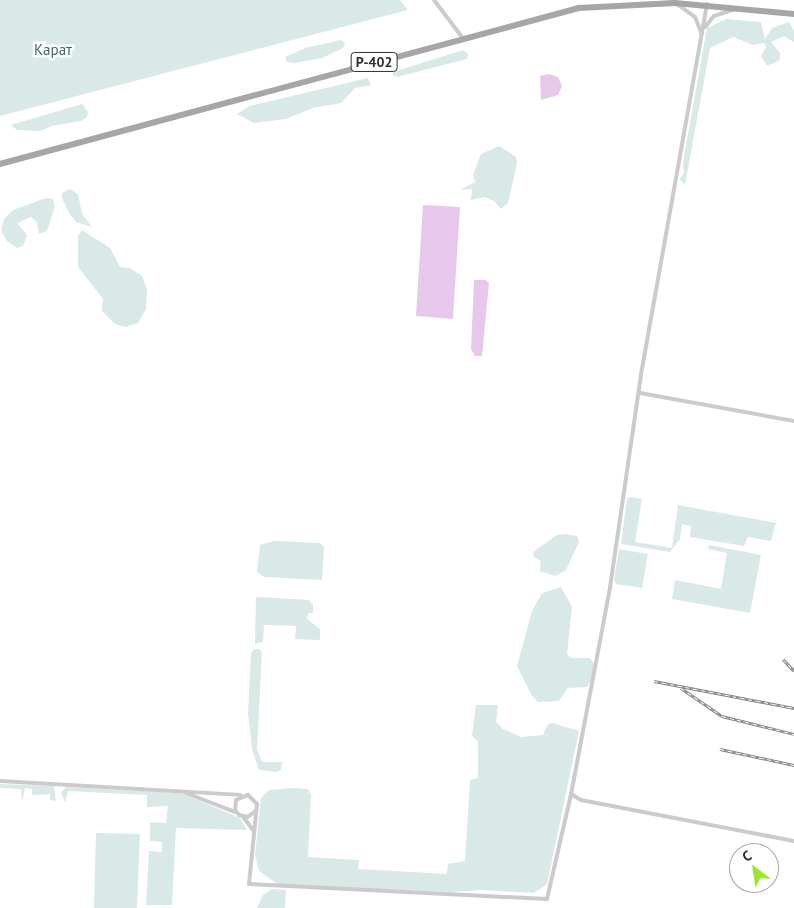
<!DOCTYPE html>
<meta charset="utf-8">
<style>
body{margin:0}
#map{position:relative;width:794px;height:908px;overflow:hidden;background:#fff;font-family:"PT Sans",sans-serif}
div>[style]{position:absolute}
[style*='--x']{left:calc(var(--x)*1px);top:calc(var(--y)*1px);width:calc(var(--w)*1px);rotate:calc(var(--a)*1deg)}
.green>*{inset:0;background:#d8e9e8}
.water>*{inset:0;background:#e7c7ec}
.street>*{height:4px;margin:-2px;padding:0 2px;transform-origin:2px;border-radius:2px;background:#cbcbcb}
.primary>*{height:5.5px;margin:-2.75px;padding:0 2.75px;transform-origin:2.75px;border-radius:2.75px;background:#a6a6a6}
.rail>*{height:3px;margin-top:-1.5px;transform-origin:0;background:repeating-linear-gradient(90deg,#fff 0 4px,#838383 0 8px);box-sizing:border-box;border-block:1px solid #838383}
span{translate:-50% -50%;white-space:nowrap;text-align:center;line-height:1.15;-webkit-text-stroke:5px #fff;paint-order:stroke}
.shield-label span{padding:1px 4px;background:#fff;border:1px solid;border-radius:4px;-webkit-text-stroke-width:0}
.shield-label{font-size:14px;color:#2e2e2e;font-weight:700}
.park-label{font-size:15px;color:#3b696a}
.north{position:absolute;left:729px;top:843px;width:50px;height:50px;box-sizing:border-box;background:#fff;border:1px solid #ababab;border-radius:50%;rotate:329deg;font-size:14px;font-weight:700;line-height:20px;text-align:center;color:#2e2e2e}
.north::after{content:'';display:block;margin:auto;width:18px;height:22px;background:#9ae72d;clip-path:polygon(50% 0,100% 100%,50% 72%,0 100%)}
</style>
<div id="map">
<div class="green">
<div style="clip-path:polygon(0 0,400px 0,408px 10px,0 116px)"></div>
<div style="clip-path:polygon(726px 19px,761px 22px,765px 39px,772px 28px,789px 22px,794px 31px,794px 42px,784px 36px,771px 42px,780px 53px,780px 60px,767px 66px,761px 56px,766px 47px,764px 43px,753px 45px,733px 37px,710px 48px,685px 185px,680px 179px,684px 173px,683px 162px,707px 28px)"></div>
<div style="clip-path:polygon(341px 40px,345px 43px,343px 48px,322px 58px,295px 63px,287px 62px,285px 57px,305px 48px)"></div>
<div style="clip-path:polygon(463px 50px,468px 54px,467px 59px,397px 77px,393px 75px,393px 72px)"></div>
<div style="clip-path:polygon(368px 78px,371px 85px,355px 88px,341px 103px,313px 108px,286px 119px,254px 123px,237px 114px,250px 106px)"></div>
<div style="clip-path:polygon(82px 104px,88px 112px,87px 117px,81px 121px,52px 126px,40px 131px,17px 130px,11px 125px)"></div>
<div style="clip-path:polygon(499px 146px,516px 157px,517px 163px,508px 203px,501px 209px,494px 201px,484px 197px,471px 200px,472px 189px,460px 190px,475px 182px,473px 175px,481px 154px)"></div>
<div style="clip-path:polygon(69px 189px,78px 194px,82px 214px,92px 227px,76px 222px,69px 213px,62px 198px,62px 193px)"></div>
<div style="clip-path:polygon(46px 198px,53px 199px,55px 206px,47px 231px,39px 234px,37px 222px,31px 217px,17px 223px,27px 235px,23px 246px,17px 248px,7px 241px,1px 230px,4px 219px,13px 210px)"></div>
<div style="clip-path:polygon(82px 230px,110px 248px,120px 267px,130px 268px,142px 276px,147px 289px,146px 309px,138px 323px,126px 327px,115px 324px,102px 311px,103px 299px,78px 267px,78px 236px)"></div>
<div style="clip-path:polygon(632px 497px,642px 499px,635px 542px,672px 548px,678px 505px,776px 523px,771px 541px,748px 537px,744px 546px,690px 537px,691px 526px,682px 524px,680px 539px,670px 552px,621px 544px,627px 498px)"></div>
<div style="clip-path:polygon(566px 534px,577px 536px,579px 542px,566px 570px,555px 576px,540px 571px,541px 561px,534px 557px,533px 552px,557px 535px)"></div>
<div style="clip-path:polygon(274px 541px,320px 543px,324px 547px,322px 580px,264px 577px,257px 572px,260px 545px)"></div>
<div style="clip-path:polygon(709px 545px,761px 555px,750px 613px,672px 599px,675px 580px,721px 589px,727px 553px,708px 549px)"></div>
<div style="clip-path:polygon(619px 549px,648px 554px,642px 588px,616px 584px,614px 580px)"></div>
<div style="clip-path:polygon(561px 587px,572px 607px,567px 654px,571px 658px,590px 658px,595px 665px,592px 679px,587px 687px,568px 688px,559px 701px,538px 702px,532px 696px,517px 666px,532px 611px,542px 593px)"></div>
<div style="clip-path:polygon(256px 597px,309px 600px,313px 605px,313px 613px,308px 613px,307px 619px,320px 629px,320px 640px,295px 639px,296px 626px,264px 625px,263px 642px,255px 644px)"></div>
<div style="clip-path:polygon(259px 649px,262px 652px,257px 749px,262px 762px,282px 762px,281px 770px,276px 772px,259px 770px,252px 749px,248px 713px,251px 653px,254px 649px)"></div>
<div style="clip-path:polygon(476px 705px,498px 705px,496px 722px,503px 729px,521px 737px,543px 735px,548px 724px,552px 723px,579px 731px,547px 884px,534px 893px,480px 890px,451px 892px,279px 885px,259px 871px,255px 855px,261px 798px,269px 790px,294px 788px,308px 789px,311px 795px,308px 857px,359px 860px,358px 869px,447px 874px,448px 864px,465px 861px,470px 780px,478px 778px,478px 741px,472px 736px)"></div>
<div style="clip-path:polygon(0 784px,54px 786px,56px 801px,50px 800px,50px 794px,32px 795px,32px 789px,25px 788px,22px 802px,21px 789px,0 788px)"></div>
<div style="clip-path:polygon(66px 787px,181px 793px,240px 818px,247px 830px,176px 828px,172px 905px,146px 905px,149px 851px,162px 852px,162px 842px,150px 841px,150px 822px,166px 823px,168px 806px,147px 807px,147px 795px,68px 791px,65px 803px,61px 792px)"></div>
<div style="clip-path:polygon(96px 833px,140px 834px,137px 908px,94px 908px)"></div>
<div style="clip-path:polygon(272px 889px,286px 890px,285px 908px,257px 908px,263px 895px)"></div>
</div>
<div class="water">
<div style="clip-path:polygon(549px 74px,558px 77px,562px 86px,558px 95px,541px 100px,540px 76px)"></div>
<div style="clip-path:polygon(423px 205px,460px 207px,453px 319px,416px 316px)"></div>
<div style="clip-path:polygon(474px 280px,485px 280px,489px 283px,482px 356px,475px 356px,471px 349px)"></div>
</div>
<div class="street">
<div style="--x:434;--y:0;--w:46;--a:52.9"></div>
<div style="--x:677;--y:4;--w:22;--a:36"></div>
<div style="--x:695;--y:17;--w:18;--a:68"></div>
<div style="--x:707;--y:4;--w:377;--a:100.1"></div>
<div style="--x:641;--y:375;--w:215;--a:98.3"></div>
<div style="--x:610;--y:588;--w:210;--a:100.7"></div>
<div style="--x:571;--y:794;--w:12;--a:31"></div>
<div style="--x:581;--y:800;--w:217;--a:10.9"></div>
<div style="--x:705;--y:27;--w:14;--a:-51"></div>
<div style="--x:714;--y:16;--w:19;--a:-18"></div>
<div style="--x:640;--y:393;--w:157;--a:10.3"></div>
<div style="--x:0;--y:781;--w:241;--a:3.3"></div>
<div style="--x:186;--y:793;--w:53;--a:21.2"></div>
<div style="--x:256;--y:811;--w:11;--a:146"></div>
<div style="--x:247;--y:817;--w:8;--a:-166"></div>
<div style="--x:239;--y:815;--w:6;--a:-129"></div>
<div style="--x:235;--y:810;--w:10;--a:-84"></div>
<div style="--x:236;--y:800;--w:13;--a:-23"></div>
<div style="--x:248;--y:795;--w:13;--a:45"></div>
<div style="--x:257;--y:804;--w:80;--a:95.7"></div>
<div style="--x:249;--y:884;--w:298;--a:2.9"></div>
<div style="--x:547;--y:899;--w:108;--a:-77.1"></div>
<div style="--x:244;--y:818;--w:15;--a:53"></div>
</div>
<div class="primary">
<div style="--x:0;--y:164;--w:600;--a:-15.08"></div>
<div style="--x:579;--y:8;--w:96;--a:-3"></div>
<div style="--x:675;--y:3;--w:120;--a:5.3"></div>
</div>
<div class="rail">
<div style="--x:783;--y:659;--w:16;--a:47"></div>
<div style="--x:654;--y:681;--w:143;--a:10.9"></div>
<div style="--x:681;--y:688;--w:50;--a:34.3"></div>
<div style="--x:722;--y:716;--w:74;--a:14"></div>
<div style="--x:720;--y:749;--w:76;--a:12.2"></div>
</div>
<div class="shield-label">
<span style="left:374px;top:62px">Р-402</span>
</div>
<div class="park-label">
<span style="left:53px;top:50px">Карат</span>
</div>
<div class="north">С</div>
</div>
